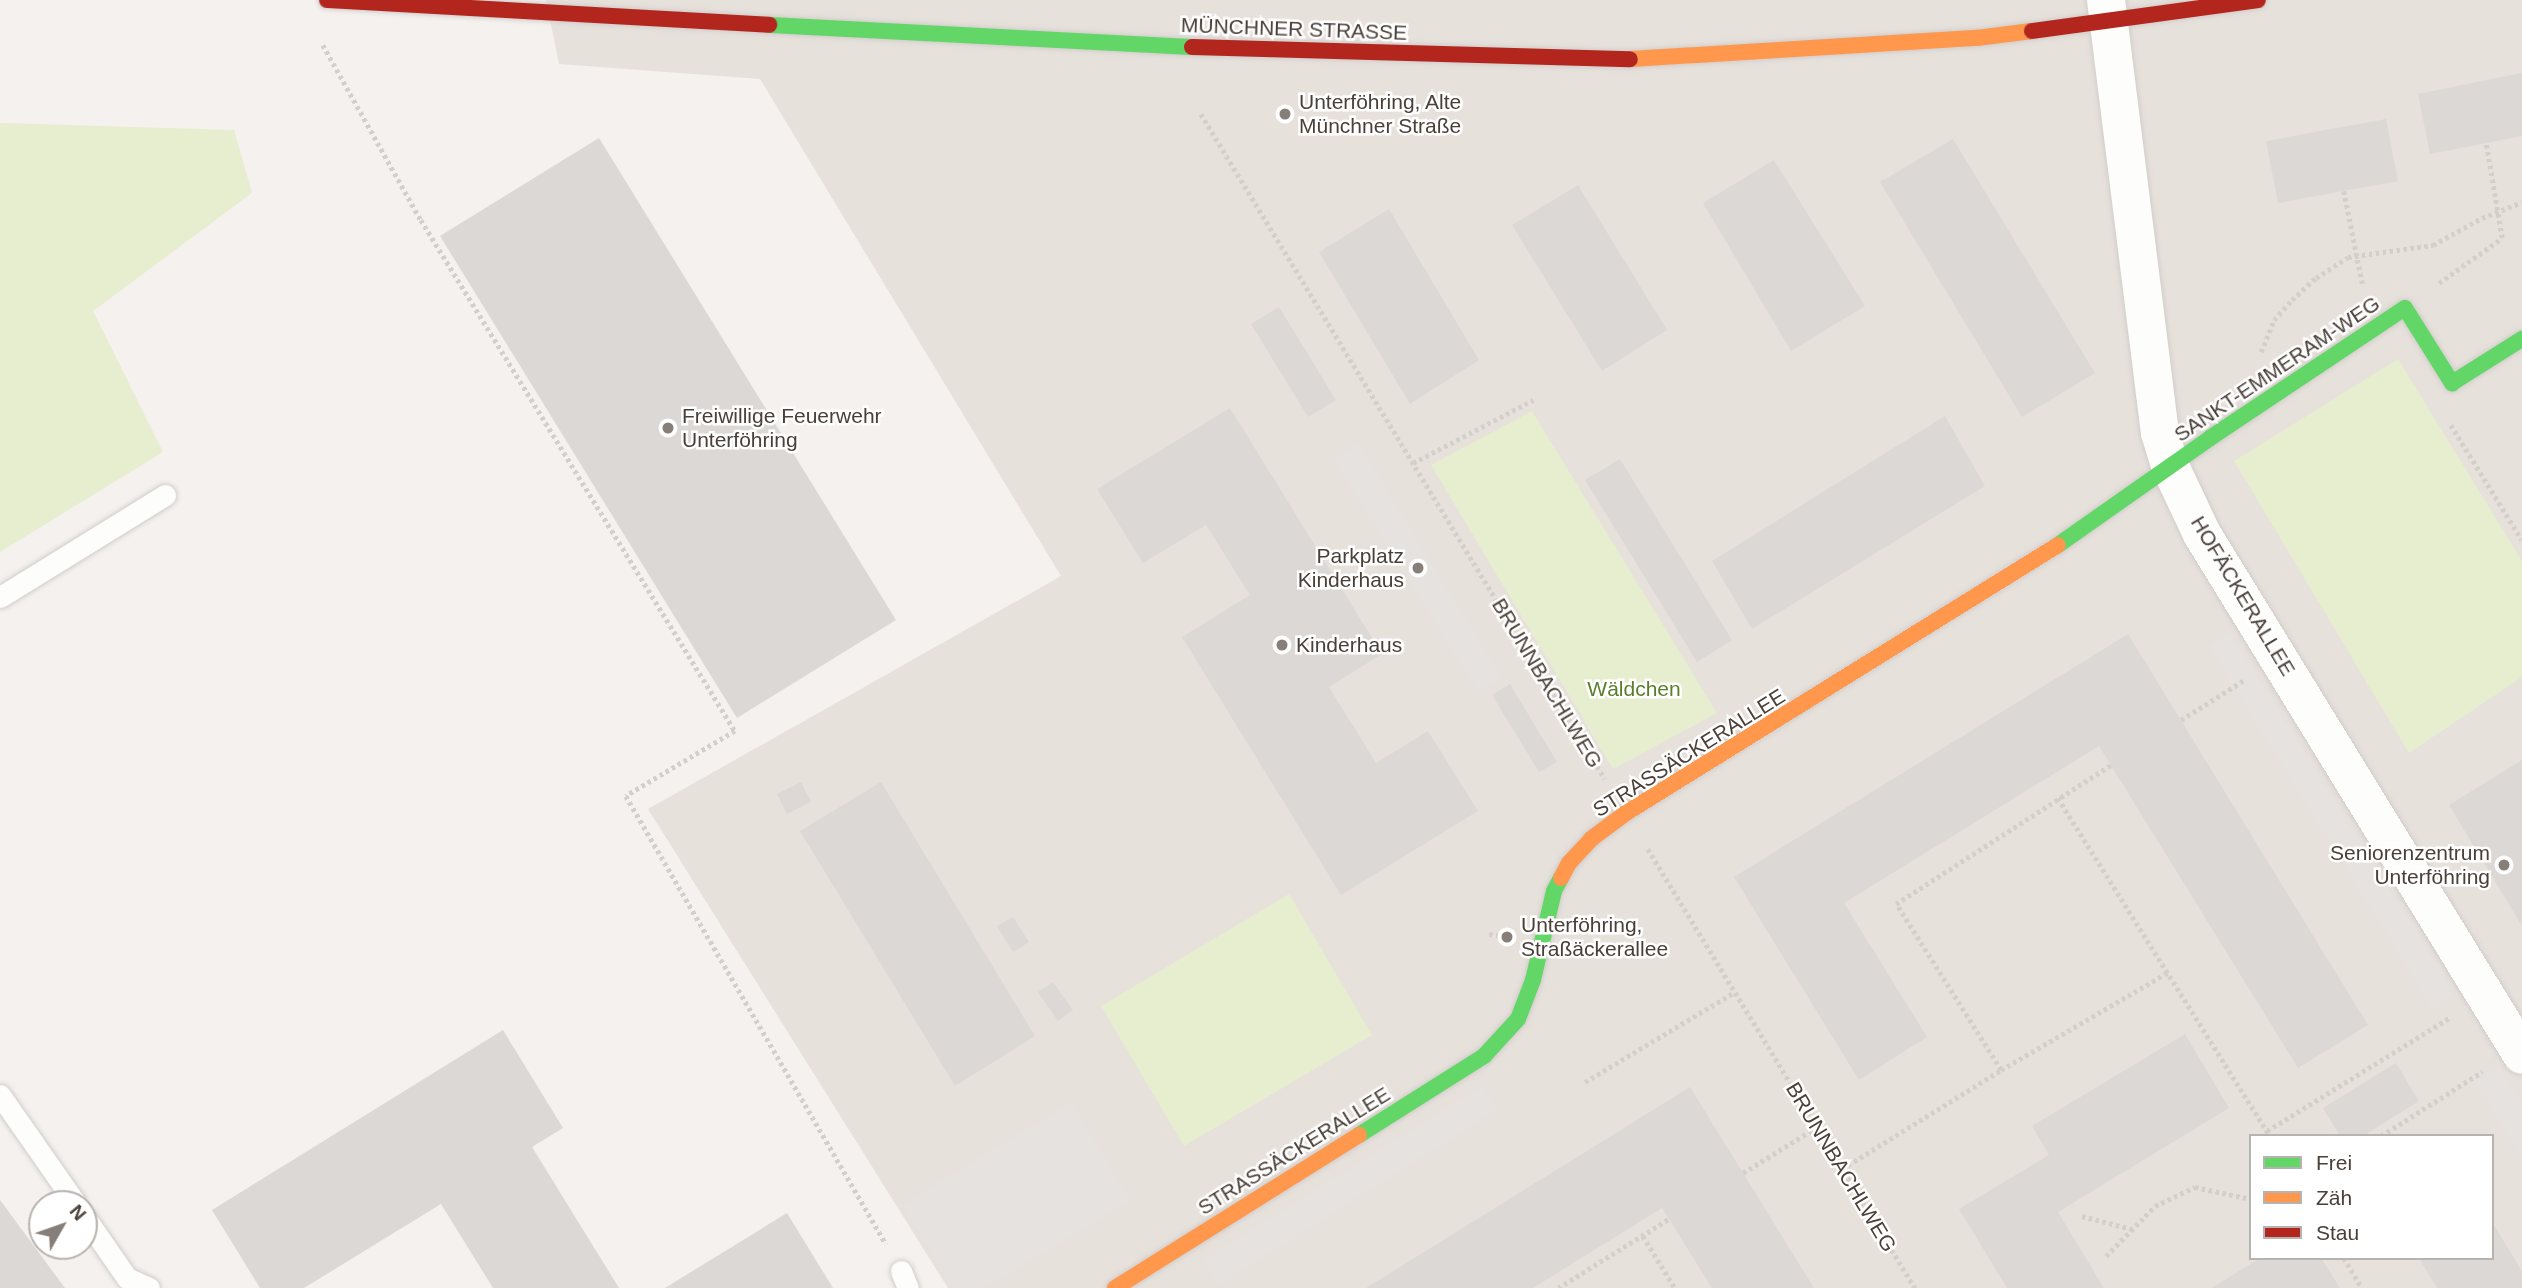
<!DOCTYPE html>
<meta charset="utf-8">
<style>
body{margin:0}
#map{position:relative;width:2522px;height:1288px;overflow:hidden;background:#f4f1ee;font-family:Arial,sans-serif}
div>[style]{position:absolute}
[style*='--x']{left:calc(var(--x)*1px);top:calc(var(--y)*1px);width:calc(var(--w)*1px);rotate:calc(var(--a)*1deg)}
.residential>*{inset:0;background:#e7e1dc}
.green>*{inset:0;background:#e7edcf}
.parking>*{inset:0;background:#e6e2df}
.building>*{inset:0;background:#dcd8d5}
.path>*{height:4.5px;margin-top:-2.25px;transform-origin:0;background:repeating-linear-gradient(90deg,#d3d0cc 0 3.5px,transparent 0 7px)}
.roads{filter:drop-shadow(0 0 2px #d1cdca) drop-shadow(0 0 2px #d1cdca)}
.lane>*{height:21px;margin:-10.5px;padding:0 10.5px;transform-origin:10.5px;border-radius:10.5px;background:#fdfdfc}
.street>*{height:38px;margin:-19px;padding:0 19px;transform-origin:19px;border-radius:19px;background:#fdfdfc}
.fast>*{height:16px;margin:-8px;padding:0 8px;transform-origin:8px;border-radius:8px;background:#63d668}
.slow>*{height:16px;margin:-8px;padding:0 8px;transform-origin:8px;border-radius:8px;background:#ff974d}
.jam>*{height:16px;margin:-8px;padding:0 8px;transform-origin:8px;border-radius:8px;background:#b3261e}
.dots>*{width:19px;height:19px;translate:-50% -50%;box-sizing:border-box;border:4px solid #fff;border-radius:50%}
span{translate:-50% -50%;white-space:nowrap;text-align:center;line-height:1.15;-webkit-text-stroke:5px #fff;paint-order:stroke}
.street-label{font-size:21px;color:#4a4039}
.poi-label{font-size:21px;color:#4a4039}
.left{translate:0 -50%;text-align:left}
.right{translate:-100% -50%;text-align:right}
.park-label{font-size:21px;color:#5b7e2b}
.legend{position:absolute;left:2249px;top:1134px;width:245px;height:126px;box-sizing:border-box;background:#fff;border:2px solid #b7b3b0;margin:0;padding:9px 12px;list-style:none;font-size:21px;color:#4a4039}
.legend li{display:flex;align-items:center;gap:14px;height:35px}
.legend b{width:35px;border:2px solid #b7b3b0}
.north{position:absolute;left:28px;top:1190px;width:70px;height:70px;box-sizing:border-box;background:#fff;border:2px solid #b7b3b0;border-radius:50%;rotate:50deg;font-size:19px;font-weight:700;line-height:28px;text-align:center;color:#4a4039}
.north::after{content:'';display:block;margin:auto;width:24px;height:32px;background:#867e78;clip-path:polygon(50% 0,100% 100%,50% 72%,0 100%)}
</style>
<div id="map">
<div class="residential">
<div style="clip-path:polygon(evenodd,546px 0,2522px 0,2522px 1288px,948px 1288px,648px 809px,1061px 576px,760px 79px,559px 64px,546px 0,2251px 1136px,2492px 1136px,2492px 1258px,2251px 1258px,2251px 1136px)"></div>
</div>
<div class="green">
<div style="clip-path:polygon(0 123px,234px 130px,252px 193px,93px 311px,163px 452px,0 552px)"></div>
<div style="clip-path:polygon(2398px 359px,2522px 561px,2522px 677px,2409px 753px,2234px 461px)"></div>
<div style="clip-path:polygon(1532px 411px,1717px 713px,1613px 769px,1431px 465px)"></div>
<div style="clip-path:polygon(1289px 894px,1372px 1035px,1184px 1146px,1101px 1006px)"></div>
</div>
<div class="parking">
<div style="clip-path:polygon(1358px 444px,1501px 677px,1478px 691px,1334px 459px)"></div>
<div style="clip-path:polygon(2229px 632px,2455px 994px,2433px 1009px,2209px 646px)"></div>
<div style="clip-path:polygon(2499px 1067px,2522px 1104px,2522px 1157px,2475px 1082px)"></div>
<div style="clip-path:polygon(1482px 1086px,1497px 1110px,1218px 1285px,1203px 1260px)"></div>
<div style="clip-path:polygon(1071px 1103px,1130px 1201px,985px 1288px,952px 1288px,902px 1205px)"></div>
</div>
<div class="building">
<div style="clip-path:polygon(2522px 73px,2522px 136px,2430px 154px,2418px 94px)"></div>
<div style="clip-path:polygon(2386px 119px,2398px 181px,2278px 203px,2266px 141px)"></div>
<div style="clip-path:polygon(599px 138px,896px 620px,737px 718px,440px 236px)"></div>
<div style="clip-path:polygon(1953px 139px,2095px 373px,2022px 417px,1880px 182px)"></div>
<div style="clip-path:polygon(1774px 160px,1865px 306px,1791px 351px,1703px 203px)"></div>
<div style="clip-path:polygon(1578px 185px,1667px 330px,1602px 371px,1512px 225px)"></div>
<div style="clip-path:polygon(1389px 209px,1479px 360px,1410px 404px,1319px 252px)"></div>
<div style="clip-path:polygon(1279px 307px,1336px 400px,1308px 417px,1251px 324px)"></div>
<div style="clip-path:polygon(1230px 408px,1382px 654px,1329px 687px,1376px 763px,1428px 731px,1478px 811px,1341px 895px,1182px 637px,1250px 595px,1206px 525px,1143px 563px,1097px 489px)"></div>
<div style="clip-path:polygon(1945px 416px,1985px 486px,1752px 629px,1712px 561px)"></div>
<div style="clip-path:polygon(1620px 459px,1732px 640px,1697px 662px,1585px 480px)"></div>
<div style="clip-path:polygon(2128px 634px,2368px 1025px,2298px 1068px,2099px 746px,1844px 903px,1927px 1037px,1859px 1080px,1734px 877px)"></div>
<div style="clip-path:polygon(1510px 684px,1557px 762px,1539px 772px,1492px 695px)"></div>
<div style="clip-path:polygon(2522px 760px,2522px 926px,2449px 805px)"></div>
<div style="clip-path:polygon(801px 782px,811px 802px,787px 814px,777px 794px)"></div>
<div style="clip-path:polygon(881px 782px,1035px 1036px,955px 1086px,800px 831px)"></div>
<div style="clip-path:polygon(1013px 917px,1029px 942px,1013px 952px,997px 926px)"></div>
<div style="clip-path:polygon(1053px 982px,1073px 1010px,1058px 1021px,1038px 992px)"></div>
<div style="clip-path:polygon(503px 1030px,563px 1128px,532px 1147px,619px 1288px,493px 1288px,441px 1204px,304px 1288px,260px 1288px,212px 1210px)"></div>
<div style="clip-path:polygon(2185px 1034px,2229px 1108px,2058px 1212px,2104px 1288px,2007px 1288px,1959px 1209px,2049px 1155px,2032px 1126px)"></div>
<div style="clip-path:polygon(2396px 1063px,2419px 1101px,2363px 1136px,2340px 1136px,2323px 1108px)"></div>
<div style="clip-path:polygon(1690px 1087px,1814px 1288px,1712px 1288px,1662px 1208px,1533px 1288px,1366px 1288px)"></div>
<div style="clip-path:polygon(0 1200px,65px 1288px,0 1288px)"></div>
<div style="clip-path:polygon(787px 1213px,833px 1288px,665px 1288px)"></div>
<div style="clip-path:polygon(2492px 1222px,2522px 1271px,2522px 1288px,2437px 1288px,2419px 1258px,2492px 1258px)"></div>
<div style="clip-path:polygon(2260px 1258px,2321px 1258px,2340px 1288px,2212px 1288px)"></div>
</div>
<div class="path">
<div style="--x:323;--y:45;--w:201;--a:60.8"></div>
<div style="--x:421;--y:220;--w:600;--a:58.43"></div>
<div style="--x:735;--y:731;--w:127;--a:149.2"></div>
<div style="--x:626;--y:796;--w:518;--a:59.87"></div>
<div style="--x:1201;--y:114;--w:778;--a:58.72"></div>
<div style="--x:2344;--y:191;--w:97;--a:78.7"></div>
<div style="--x:2439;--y:283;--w:77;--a:-35.5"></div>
<div style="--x:2502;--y:238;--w:96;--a:-99.6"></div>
<div style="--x:2261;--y:352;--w:35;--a:-68"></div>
<div style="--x:2274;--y:320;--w:27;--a:-48"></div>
<div style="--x:2292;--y:300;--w:33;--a:-43"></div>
<div style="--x:2316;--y:278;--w:38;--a:-33"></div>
<div style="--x:2348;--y:257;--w:86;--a:-8"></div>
<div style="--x:2433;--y:245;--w:56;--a:-28.9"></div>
<div style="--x:2482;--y:218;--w:43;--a:-21.8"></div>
<div style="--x:2451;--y:425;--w:135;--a:58.3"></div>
<div style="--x:1413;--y:463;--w:136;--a:-27.7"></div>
<div style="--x:2181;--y:720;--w:75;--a:-32.4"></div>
<div style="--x:2058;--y:798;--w:399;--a:57.9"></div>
<div style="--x:1648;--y:849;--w:514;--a:58.69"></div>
<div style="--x:1489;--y:934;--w:13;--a:9"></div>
<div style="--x:2001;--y:1070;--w:196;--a:-122.3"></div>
<div style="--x:1896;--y:904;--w:256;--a:-32.9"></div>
<div style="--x:1585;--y:1082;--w:175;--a:-31"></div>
<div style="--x:2267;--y:1131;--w:214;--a:-31.8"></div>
<div style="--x:2381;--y:1136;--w:120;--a:-32.4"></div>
<div style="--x:1842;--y:1169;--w:187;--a:-31.9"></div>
<div style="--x:2001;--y:1070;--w:194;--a:-30.3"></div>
<div style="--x:1743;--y:1173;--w:87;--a:-31.9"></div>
<div style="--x:2082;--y:1216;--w:52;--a:14.6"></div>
<div style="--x:1643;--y:1236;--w:61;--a:58.4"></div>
<div style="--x:2106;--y:1256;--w:70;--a:-45.6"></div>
<div style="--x:2155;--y:1206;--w:44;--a:-25.4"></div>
<div style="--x:2195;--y:1187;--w:57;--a:12.1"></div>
<div style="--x:2344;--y:1258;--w:35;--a:59"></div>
<div style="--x:1558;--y:1288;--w:131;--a:-31.9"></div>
</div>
<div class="roads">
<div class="lane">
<div style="--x:0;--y:597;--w:194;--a:-31.7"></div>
<div style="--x:0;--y:1095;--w:133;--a:55.1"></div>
<div style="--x:84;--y:1216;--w:75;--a:55.3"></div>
<div style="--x:127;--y:1278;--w:24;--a:24"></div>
<div style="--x:901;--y:1271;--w:18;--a:68"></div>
</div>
<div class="street">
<div style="--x:2106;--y:0;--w:436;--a:82.9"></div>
<div style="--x:2160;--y:433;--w:34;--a:73"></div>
<div style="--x:2170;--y:466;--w:75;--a:64.8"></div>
<div style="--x:2202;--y:534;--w:611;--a:58.44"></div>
</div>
<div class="fast">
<div style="--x:769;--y:25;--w:424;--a:3"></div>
<div style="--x:2058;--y:545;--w:186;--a:-35.1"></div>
<div style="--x:2210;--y:438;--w:234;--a:-33.7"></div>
<div style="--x:2405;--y:308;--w:89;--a:57.9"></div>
<div style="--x:2452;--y:383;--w:83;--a:-32.2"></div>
<div style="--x:1359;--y:1135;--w:148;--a:-32.3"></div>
<div style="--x:1484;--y:1056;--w:50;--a:-47.4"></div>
<div style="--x:1518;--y:1019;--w:42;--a:-69"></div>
<div style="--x:1533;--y:980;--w:91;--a:-76.7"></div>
<div style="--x:1554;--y:891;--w:15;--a:-62"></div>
</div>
<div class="slow">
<div style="--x:1630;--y:59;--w:348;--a:-3.5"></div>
<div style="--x:1977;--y:38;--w:55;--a:-7.3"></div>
<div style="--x:1561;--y:878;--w:17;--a:-62"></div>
<div style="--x:1569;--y:863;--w:33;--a:-47"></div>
<div style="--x:1591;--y:839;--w:44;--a:-36.6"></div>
<div style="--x:1626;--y:813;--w:508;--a:-31.81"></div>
<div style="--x:1115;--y:1288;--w:288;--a:-32.1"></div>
</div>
<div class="jam">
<div style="--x:327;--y:0;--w:443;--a:3.2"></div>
<div style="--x:2032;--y:31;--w:228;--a:-7.8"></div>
<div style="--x:1192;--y:47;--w:438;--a:1.6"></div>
</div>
</div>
<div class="dots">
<div style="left:1285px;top:114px;background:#867e78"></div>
<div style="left:668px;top:428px;background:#867e78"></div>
<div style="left:1418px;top:568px;background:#867e78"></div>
<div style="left:1282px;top:645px;background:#867e78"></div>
<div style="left:2504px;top:865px;background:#867e78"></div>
<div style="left:1507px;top:937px;background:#867e78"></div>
</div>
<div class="street-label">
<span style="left:1294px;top:29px;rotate:2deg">MÜNCHNER STRASSE</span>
<span style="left:2277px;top:369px;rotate:-34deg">SANKT-EMMERAM-WEG</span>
<span style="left:2243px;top:596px;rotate:59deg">HOFÄCKERALLEE</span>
<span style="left:1547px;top:683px;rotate:59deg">BRUNNBACHLWEG</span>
<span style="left:1689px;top:753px;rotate:-32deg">STRASSÄCKERALLEE</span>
<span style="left:1294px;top:1151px;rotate:-32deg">STRASSÄCKERALLEE</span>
<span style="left:1841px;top:1167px;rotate:59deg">BRUNNBACHLWEG</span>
</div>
<div class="poi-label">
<span class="left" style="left:1299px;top:114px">Unterföhring, Alte<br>Münchner Straße</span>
<span class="left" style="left:682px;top:428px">Freiwillige Feuerwehr<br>Unterföhring</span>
<span class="right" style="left:1404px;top:568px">Parkplatz<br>Kinderhaus</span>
<span class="left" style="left:1296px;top:645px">Kinderhaus</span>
<span class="right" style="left:2490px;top:865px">Seniorenzentrum<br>Unterföhring</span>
<span class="left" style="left:1521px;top:937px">Unterföhring,<br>Straßäckerallee</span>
</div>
<div class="park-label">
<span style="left:1634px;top:689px">Wäldchen</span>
</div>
<ul class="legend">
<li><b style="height:9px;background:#63d668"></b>Frei</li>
<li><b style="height:9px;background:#ff974d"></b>Zäh</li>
<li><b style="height:9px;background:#b3261e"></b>Stau</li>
</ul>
<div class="north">N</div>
</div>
